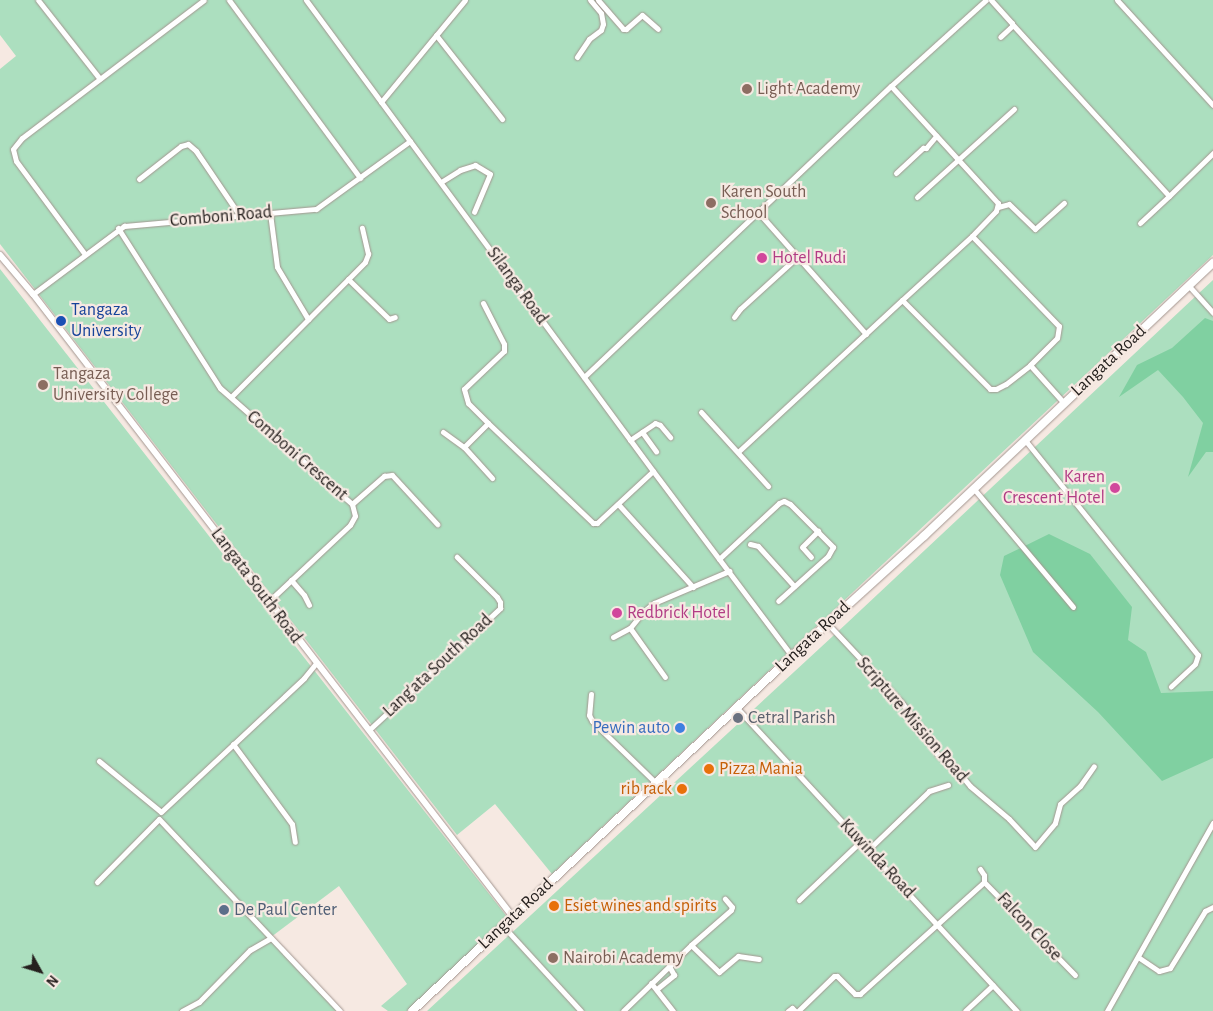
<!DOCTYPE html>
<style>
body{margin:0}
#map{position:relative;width:1213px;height:1011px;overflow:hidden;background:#f6e9e2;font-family:"Alegreya Sans",sans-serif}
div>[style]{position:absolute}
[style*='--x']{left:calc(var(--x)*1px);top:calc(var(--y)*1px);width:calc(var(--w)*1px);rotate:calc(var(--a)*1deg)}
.green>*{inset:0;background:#acdfbf}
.forest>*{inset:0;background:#80d0a1}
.roads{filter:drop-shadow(0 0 1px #a39690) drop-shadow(0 0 1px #a39690)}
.minor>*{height:5px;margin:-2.5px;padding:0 2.5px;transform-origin:2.5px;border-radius:2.5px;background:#fff}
.tertiary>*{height:6px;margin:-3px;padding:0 3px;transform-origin:3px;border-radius:3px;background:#fff}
.secondary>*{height:8px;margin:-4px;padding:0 4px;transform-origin:4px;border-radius:4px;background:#fff}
.dots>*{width:14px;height:14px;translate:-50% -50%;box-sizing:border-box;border:2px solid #f6e9e2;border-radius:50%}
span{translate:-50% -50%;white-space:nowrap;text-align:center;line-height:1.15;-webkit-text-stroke:4.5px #f6e9e2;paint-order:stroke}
.education-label{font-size:18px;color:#785e54}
.left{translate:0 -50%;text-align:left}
.street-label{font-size:18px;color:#25201e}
.hotel-label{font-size:18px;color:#b23c85}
.right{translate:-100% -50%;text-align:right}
.transit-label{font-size:18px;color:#164399}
.worship-label{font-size:18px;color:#5b616d}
.shop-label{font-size:18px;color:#366cbe}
.food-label{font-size:18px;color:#c56008}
.service-label{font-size:18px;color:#4e5e75}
.north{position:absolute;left:15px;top:946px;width:50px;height:50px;-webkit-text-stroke:4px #f6e9e2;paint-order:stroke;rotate:129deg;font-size:14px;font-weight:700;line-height:20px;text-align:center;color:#25201e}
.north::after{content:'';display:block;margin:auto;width:18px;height:22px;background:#25201e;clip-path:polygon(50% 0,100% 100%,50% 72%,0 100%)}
</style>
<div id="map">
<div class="green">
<div style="clip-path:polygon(0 0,1213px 0,1213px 255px,552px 874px,495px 804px,457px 835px,0 244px,0 69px,16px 56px,0 35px)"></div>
<div style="clip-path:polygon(0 269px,508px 918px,413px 1011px,388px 1011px,381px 1006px,407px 984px,339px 886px,271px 937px,340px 1011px,0 1011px)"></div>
<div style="clip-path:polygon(1213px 280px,1213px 1011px,427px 1011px,846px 624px)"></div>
</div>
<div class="forest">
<div style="clip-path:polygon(1205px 318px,1213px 321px,1213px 452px,1206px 452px,1188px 477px,1203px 423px,1183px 397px,1158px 370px,1119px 397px,1137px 365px,1172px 348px)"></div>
<div style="clip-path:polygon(1049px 534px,1090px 554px,1132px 607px,1128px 640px,1146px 652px,1161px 693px,1213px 691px,1213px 758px,1162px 781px,1098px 712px,1033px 652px,1000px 575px,1004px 556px)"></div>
</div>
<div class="roads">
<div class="minor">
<div style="--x:38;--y:0;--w:100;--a:51.9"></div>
<div style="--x:229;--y:0;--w:221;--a:53.6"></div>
<div style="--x:306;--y:0;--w:585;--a:53.62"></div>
<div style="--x:653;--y:471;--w:231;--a:53.1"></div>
<div style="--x:598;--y:0;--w:38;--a:49"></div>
<div style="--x:623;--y:29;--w:3;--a:0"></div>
<div style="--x:626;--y:29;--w:21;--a:-41"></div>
<div style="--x:642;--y:15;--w:21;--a:41"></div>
<div style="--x:991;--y:0;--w:31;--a:48"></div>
<div style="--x:1012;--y:23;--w:3;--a:90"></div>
<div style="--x:1012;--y:26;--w:16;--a:137"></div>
<div style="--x:1117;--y:0;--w:142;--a:47.6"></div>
<div style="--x:1013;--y:25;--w:231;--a:47.6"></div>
<div style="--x:1169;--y:196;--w:62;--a:-44.3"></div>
<div style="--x:436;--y:35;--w:107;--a:51.8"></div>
<div style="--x:577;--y:57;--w:22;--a:-56"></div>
<div style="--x:589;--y:39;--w:15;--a:-37"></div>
<div style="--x:601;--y:30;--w:6;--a:-72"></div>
<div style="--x:603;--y:24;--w:11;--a:-100"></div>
<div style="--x:601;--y:13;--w:17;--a:-130"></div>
<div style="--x:891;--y:86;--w:159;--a:47.6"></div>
<div style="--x:998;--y:203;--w:8;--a:104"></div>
<div style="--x:996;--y:211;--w:35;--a:134"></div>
<div style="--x:972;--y:236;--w:125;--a:46"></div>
<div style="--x:1059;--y:326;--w:12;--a:99"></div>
<div style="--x:1057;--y:338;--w:38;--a:135"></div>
<div style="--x:1030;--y:365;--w:51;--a:48.2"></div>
<div style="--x:381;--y:102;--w:132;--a:-50.5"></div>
<div style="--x:896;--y:173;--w:37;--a:-43"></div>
<div style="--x:923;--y:148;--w:3;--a:0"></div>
<div style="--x:926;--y:148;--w:16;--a:-50"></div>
<div style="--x:139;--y:179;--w:53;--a:-38.2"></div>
<div style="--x:181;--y:146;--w:7;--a:-16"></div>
<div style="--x:188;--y:144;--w:11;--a:41"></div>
<div style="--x:196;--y:151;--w:78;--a:55.9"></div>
<div style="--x:441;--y:182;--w:22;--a:-32"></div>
<div style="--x:460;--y:170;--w:16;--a:-18"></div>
<div style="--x:475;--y:165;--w:17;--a:31"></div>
<div style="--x:490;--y:174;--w:41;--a:112.8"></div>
<div style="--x:917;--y:197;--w:131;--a:-42.2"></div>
<div style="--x:998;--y:207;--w:11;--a:-15"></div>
<div style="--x:1009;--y:204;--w:36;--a:44"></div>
<div style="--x:1035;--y:229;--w:39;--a:-42"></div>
<div style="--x:758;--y:212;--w:163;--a:48.5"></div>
<div style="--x:270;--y:213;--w:54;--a:82.6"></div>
<div style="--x:277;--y:267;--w:61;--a:59.2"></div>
<div style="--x:1140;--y:223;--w:40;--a:-43"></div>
<div style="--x:118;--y:228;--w:190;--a:57.5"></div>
<div style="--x:220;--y:388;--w:176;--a:41.3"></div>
<div style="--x:352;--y:504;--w:12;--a:76"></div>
<div style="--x:355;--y:516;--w:10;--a:119"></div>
<div style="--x:350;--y:525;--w:112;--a:136.8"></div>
<div style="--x:84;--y:253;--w:114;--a:-126.5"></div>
<div style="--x:16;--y:161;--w:12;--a:-104"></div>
<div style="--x:13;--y:149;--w:14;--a:-51"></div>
<div style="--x:22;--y:138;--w:228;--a:-37.2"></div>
<div style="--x:348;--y:279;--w:57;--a:44.3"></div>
<div style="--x:389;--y:319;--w:6;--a:-18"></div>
<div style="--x:1189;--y:286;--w:36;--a:48"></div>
<div style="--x:33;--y:294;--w:114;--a:-36.8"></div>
<div style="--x:124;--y:226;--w:193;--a:-5.1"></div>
<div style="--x:316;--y:209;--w:116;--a:-35.9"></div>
<div style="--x:902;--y:300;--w:95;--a:-42.4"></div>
<div style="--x:483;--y:303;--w:46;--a:62.9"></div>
<div style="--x:504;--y:344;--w:7;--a:90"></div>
<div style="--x:504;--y:351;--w:55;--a:136.5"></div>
<div style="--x:464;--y:389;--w:15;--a:74"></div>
<div style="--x:468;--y:403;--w:28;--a:45"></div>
<div style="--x:488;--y:423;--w:145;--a:43.6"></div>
<div style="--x:593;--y:523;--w:4;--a:0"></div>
<div style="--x:597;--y:523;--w:76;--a:-42.9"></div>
<div style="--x:734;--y:317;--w:10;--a:-53"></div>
<div style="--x:740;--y:309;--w:77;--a:-42.4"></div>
<div style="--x:584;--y:377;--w:423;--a:-43.5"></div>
<div style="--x:891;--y:86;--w:128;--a:-42.2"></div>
<div style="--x:231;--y:397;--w:190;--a:-45.2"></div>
<div style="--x:365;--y:262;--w:9;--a:-69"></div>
<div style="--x:368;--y:254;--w:27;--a:-103"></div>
<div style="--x:701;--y:412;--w:100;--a:47.8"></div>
<div style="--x:443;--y:432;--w:26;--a:36"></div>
<div style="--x:464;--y:447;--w:42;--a:47.9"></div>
<div style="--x:642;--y:432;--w:24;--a:54"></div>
<div style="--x:630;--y:440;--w:30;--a:-34"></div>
<div style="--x:655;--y:423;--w:5;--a:22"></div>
<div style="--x:660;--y:425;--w:16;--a:50"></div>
<div style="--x:1025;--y:440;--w:276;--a:51.2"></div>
<div style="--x:1198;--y:655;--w:9;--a:108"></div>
<div style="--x:1195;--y:664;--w:33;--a:137"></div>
<div style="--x:464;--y:447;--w:34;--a:-45"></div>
<div style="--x:739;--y:451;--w:222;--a:-42.8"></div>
<div style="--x:902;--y:300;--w:125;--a:45.3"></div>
<div style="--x:990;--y:389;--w:6;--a:0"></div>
<div style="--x:996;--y:389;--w:11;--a:-27"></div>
<div style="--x:1006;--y:384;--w:31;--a:-38"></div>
<div style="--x:974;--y:489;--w:154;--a:50"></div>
<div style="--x:352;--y:504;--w:43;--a:-41.2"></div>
<div style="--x:384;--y:476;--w:8;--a:-7"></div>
<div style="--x:392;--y:475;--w:67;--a:47.4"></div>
<div style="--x:618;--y:504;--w:112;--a:47.9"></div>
<div style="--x:750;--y:544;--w:8;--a:14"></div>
<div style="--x:758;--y:546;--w:54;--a:48"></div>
<div style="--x:811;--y:557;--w:13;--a:-132"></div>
<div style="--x:802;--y:547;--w:23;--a:-45"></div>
<div style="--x:719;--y:559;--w:82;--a:-43"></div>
<div style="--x:779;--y:503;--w:5;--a:-22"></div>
<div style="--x:784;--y:501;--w:7;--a:27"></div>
<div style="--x:790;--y:504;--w:61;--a:45"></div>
<div style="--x:833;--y:547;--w:10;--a:119"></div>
<div style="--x:828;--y:556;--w:67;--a:138"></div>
<div style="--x:291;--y:580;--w:20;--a:49"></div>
<div style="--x:304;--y:595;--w:11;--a:63"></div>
<div style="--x:827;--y:623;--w:110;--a:46.8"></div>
<div style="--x:902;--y:703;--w:43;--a:52.6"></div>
<div style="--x:928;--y:737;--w:19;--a:62"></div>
<div style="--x:937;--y:754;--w:23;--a:38"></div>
<div style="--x:955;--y:768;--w:23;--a:50"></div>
<div style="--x:970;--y:786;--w:51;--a:40.2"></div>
<div style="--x:1009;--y:819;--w:38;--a:47"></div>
<div style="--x:1035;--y:847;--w:31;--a:-50"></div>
<div style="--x:1055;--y:823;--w:20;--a:-75"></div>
<div style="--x:1060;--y:804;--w:27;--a:-42"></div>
<div style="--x:1080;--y:786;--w:24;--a:-55"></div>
<div style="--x:630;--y:628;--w:60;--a:54.5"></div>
<div style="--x:613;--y:637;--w:19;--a:-28"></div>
<div style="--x:630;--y:628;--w:22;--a:-51"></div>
<div style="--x:644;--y:611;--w:13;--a:-39"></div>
<div style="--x:654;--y:603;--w:82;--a:-23.1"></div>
<div style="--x:591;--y:694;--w:21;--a:95"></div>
<div style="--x:589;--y:715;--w:7;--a:63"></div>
<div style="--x:592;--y:721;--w:89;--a:44.1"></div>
<div style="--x:737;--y:708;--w:413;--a:47.3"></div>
<div style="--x:370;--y:729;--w:178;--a:-42.9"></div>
<div style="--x:500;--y:608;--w:6;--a:-90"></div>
<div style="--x:500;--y:602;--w:6;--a:-121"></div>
<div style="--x:497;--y:597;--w:57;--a:-135"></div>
<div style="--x:233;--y:744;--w:99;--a:53.6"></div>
<div style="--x:292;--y:824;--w:18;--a:81"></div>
<div style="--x:99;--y:761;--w:80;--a:39.4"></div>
<div style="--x:161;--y:812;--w:196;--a:-43.1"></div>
<div style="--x:304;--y:678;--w:19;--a:-51"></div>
<div style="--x:868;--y:850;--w:85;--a:-44"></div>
<div style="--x:929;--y:791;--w:20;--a:-18"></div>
<div style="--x:980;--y:869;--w:7;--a:56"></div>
<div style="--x:984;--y:875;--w:7;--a:90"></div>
<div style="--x:97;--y:882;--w:88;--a:-45.5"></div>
<div style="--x:159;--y:819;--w:264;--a:46.7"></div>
<div style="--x:799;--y:900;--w:84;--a:-43.6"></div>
<div style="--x:503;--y:926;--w:115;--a:47.5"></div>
<div style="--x:691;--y:945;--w:53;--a:-41.2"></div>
<div style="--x:731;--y:910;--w:3;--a:-72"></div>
<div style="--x:732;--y:907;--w:11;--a:-131"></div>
<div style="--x:1138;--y:957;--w:25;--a:34"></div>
<div style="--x:1159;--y:971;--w:11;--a:-15"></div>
<div style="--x:1170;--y:968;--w:67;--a:-58.4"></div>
<div style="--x:1205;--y:911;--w:9;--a:-27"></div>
<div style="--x:651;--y:983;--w:36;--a:52"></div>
<div style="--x:658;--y:988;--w:21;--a:-39"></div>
<div style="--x:674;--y:975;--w:10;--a:-119"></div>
<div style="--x:182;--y:1011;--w:19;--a:-28"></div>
<div style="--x:199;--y:1002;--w:73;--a:-45.6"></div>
<div style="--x:250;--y:950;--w:24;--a:-30"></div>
<div style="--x:623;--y:1011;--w:95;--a:-44.1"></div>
<div style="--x:691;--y:945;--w:39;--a:44"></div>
<div style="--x:719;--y:972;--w:25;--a:-40"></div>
<div style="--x:738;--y:956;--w:21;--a:8"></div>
<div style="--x:788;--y:1011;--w:5;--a:-37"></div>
<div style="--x:792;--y:1008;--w:4;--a:45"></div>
<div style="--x:798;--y:1011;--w:50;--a:-44.2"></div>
<div style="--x:834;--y:976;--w:3;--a:0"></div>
<div style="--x:837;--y:976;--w:25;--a:45"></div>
<div style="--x:855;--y:994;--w:5;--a:0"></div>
<div style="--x:860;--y:994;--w:167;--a:-42.1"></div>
<div style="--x:984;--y:882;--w:130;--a:45.6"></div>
<div style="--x:965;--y:1011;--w:38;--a:-43"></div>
<div style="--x:1107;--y:1011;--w:216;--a:-60.6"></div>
</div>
<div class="tertiary">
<div style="--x:0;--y:255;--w:51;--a:49.8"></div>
<div style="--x:33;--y:294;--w:786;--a:52.39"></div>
</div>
<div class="secondary">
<div style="--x:412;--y:1011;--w:541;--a:-43.05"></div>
<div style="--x:807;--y:642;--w:158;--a:-42.2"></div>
<div style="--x:924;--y:536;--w:398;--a:-43.4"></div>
</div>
</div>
<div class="dots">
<div style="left:747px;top:89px;background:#8d6e63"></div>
<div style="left:711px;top:203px;background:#8d6e63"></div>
<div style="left:762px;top:258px;background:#d1479c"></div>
<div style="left:61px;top:321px;background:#1a4fb4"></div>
<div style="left:43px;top:385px;background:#8d6e63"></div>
<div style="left:1115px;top:488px;background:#d1479c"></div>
<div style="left:617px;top:613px;background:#d1479c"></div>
<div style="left:738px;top:718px;background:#6b7280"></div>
<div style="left:680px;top:728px;background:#3f7fe0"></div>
<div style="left:709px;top:769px;background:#e8710a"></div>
<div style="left:682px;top:789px;background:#e8710a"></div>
<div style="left:554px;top:906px;background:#e8710a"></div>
<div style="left:224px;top:910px;background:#5c6f8a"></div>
<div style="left:553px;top:958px;background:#8d6e63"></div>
</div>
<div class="education-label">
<span class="left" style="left:757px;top:89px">Light Academy</span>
<span class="left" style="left:721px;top:203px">Karen South<br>School</span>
<span class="left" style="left:53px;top:385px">Tangaza<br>University College</span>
<span class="left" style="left:563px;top:958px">Nairobi Academy</span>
</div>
<div class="street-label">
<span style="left:221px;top:217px;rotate:-5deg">Comboni Road</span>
<span style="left:517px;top:286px;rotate:54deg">Silanga Road</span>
<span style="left:1109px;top:361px;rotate:-43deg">Langata Road</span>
<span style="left:297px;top:456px;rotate:41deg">Comboni Crescent</span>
<span style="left:256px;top:586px;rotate:53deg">Langata South Road</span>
<span style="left:813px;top:637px;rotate:-43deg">Langata Road</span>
<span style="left:438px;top:666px;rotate:-43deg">Lang'ata South Road</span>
<span style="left:912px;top:720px;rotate:49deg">Scripture Mission Road</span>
<span style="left:877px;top:859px;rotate:47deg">Kuwinda Road</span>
<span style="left:516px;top:914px;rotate:-43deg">Langata Road</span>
<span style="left:1029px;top:927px;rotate:47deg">Falcon Close</span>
</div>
<div class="hotel-label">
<span class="left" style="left:772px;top:258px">Hotel Rudi</span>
<span class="right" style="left:1105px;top:488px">Karen<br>Crescent Hotel</span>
<span class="left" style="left:627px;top:613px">Redbrick Hotel</span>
</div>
<div class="transit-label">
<span class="left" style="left:71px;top:321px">Tangaza<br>University</span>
</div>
<div class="worship-label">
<span class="left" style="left:748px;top:718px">Cetral Parish</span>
</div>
<div class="shop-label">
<span class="right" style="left:670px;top:728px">Pewin auto</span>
</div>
<div class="food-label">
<span class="left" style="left:719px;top:769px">Pizza Mania</span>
<span class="right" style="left:672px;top:789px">rib rack</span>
<span class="left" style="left:564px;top:906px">Esiet wines and spirits</span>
</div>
<div class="service-label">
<span class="left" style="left:234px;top:910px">De Paul Center</span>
</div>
<div class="north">N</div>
</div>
